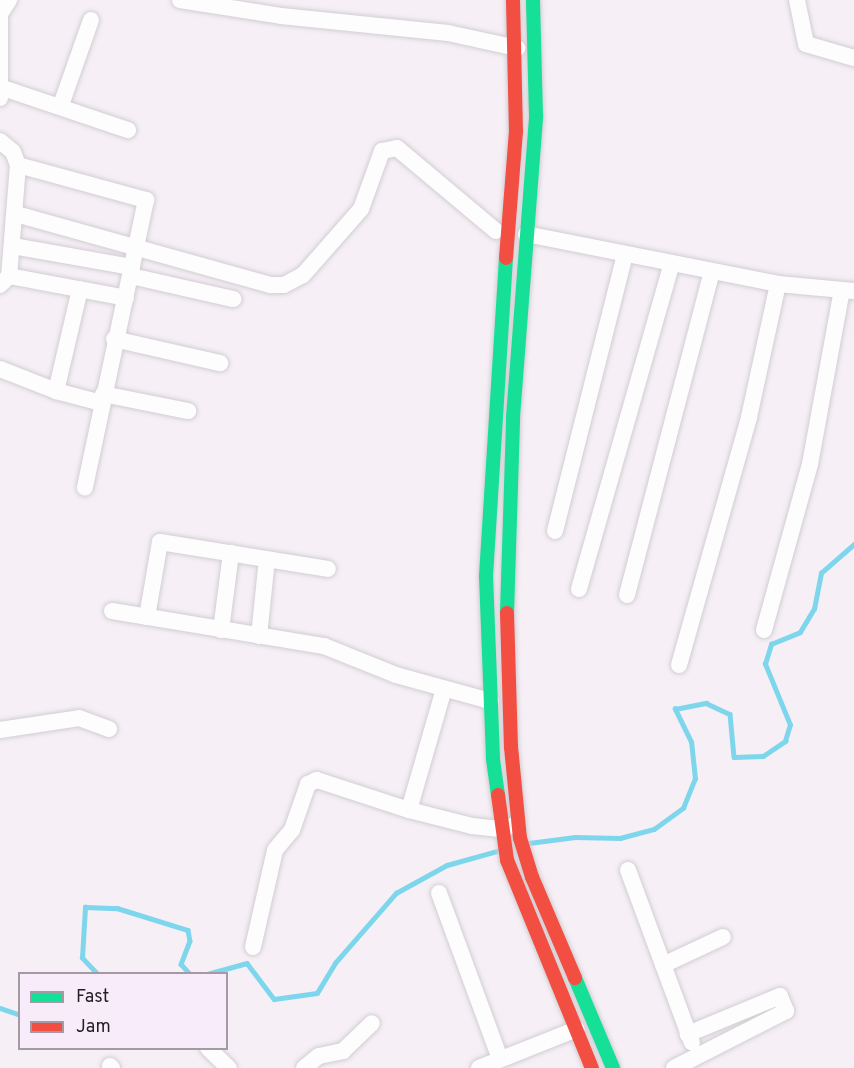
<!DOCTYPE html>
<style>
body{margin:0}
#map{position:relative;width:854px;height:1068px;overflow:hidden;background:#f6f0f6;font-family:Overpass,sans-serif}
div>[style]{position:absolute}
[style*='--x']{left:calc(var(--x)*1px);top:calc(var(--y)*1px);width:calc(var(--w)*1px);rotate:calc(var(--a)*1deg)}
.stream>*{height:4.5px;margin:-2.25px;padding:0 2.25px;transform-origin:2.25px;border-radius:2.25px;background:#7dd6ec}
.roads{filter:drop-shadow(0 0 2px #d2cdd3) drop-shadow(0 0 2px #d2cdd3)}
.street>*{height:16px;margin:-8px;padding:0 8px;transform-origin:8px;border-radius:8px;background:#fefdfe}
.fast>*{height:14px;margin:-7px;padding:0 7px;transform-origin:7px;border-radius:7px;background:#16e098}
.jam>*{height:14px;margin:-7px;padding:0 7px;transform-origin:7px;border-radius:7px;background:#f24e42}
span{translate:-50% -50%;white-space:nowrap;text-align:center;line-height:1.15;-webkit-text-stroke:5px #f8ecfa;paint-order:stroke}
.legend{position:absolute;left:18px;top:972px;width:210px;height:78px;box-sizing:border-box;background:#f8ecfa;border:2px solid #a39aa4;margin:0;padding:8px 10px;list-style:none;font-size:18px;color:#231e23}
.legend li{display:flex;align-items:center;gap:12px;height:30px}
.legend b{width:30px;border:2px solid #a39aa4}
</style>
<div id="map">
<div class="stream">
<div style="--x:529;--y:843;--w:46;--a:-7.4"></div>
<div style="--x:575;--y:837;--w:45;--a:1.3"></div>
<div style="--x:620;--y:838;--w:35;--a:-15"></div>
<div style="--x:654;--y:829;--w:36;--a:-36"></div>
<div style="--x:683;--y:808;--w:31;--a:-68"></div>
<div style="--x:695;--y:779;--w:37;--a:-96"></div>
<div style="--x:691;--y:742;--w:37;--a:-116"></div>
<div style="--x:675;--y:709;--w:32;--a:-11"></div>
<div style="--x:706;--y:703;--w:26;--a:25"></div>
<div style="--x:730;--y:714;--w:43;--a:84.7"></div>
<div style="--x:734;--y:757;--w:29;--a:-2"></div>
<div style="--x:763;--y:756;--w:27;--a:-34"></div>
<div style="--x:785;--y:741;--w:17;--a:-73"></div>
<div style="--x:790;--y:725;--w:66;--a:-112.3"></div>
<div style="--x:765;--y:664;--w:21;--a:-73"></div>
<div style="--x:771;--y:644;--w:31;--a:-22"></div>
<div style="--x:800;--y:632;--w:27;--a:-59"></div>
<div style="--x:814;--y:609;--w:37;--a:-79"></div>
<div style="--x:821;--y:573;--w:44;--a:-41.3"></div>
<div style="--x:97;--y:974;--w:22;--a:-133"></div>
<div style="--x:82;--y:958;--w:51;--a:-86.6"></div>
<div style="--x:85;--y:907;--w:32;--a:2"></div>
<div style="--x:117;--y:908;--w:74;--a:17.2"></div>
<div style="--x:188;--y:930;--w:11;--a:80"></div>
<div style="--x:190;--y:941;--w:25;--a:111"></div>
<div style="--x:181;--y:964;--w:13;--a:48"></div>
<div style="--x:207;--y:974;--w:41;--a:-15.4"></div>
<div style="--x:247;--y:963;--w:45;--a:53.1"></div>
<div style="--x:274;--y:999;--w:43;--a:-7.9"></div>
<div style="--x:317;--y:993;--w:35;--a:-59"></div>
<div style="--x:335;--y:963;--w:93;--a:-48.9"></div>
<div style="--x:396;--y:893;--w:58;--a:-28.8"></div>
<div style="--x:447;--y:865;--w:52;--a:-15.6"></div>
<div style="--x:0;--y:1008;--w:21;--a:19"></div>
</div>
<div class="roads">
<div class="street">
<div style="--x:180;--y:0;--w:102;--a:9"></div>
<div style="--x:281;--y:16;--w:168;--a:5.8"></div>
<div style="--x:448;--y:33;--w:71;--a:12.3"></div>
<div style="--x:797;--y:0;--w:45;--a:78.4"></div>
<div style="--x:806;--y:44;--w:50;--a:16.3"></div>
<div style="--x:0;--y:14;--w:17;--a:-57"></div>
<div style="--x:0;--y:15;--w:83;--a:90"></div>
<div style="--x:3;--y:88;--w:132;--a:18.6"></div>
<div style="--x:61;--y:105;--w:90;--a:-70.6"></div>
<div style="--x:0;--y:141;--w:17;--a:40"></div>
<div style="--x:13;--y:152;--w:14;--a:69"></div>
<div style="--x:18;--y:165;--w:111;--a:94.6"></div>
<div style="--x:9;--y:276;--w:13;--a:135"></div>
<div style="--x:18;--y:165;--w:133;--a:15.3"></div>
<div style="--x:146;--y:200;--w:294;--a:102"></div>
<div style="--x:16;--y:214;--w:265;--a:15.6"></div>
<div style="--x:271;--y:285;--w:13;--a:0"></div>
<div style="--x:284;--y:285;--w:21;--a:-28"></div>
<div style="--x:303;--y:275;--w:88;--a:-48.7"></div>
<div style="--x:361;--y:209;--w:62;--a:-70.1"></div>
<div style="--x:382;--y:151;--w:15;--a:-11"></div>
<div style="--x:397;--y:148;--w:129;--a:40"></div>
<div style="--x:526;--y:234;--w:257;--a:11.2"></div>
<div style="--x:778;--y:284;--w:76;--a:5.3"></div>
<div style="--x:13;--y:246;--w:121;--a:10"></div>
<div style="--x:9;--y:276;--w:119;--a:10.6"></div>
<div style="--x:131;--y:276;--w:105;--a:12.7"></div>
<div style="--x:80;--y:289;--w:105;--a:103.2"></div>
<div style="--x:56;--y:391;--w:47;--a:14.9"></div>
<div style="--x:114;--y:339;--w:109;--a:12.8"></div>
<div style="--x:0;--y:369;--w:60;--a:21.4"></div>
<div style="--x:103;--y:394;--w:87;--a:11.3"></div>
<div style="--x:555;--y:531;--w:285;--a:-75.8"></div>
<div style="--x:579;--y:589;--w:337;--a:-74.1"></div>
<div style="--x:627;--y:595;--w:334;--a:-75.3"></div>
<div style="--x:112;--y:611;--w:215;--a:9.4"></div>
<div style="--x:324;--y:646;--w:78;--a:21.9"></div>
<div style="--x:396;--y:675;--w:98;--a:15.5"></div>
<div style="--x:147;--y:617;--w:76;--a:-80.2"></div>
<div style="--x:160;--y:542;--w:170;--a:9.1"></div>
<div style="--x:221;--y:630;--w:78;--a:-82.6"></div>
<div style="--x:764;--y:630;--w:172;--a:-74.5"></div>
<div style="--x:810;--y:464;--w:177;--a:-79.6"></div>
<div style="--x:259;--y:636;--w:77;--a:-84.1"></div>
<div style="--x:679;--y:665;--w:258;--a:-74.2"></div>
<div style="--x:749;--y:417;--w:136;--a:-77.7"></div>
<div style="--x:0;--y:730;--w:80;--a:-8.6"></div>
<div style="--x:79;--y:718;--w:32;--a:20"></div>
<div style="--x:409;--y:810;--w:65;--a:14.3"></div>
<div style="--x:472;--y:826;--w:28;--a:6"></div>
<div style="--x:500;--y:829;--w:12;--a:-14"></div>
<div style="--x:628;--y:870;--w:184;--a:69.7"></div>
<div style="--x:439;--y:893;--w:177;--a:69.8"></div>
<div style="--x:253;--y:947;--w:99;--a:-77.2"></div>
<div style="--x:275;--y:850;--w:26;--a:-50"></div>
<div style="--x:292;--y:830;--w:49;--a:-70.8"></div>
<div style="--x:308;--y:784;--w:10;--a:-24"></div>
<div style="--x:317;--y:780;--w:97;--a:18.1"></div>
<div style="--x:409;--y:810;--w:126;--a:-73.9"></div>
<div style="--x:663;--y:965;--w:66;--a:-25"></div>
<div style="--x:208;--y:1048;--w:29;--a:44"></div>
<div style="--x:110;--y:1066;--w:3;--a:45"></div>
<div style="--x:304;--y:1068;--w:19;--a:-39"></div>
<div style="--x:319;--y:1056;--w:25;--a:-12"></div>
<div style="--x:343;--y:1051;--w:40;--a:-44"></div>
<div style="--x:479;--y:1068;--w:105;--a:-21.7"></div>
<div style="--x:674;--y:1068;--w:126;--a:-27"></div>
<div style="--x:786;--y:1011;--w:16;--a:-112"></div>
<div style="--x:780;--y:996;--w:100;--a:157.6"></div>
</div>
<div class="fast">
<div style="--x:507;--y:613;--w:196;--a:-88.2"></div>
<div style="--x:513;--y:417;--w:302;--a:-85.6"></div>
<div style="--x:536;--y:116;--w:116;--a:-91.5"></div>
<div style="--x:498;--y:795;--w:37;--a:-98"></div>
<div style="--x:493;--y:758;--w:182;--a:-92.2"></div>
<div style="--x:486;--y:576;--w:319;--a:-86.4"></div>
<div style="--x:575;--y:978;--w:98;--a:67.1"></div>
</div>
<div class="jam">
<div style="--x:506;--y:258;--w:126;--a:-85.5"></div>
<div style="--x:516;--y:132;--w:132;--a:-91.3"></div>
<div style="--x:507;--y:613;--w:134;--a:88.3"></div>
<div style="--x:511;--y:747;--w:91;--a:84.4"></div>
<div style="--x:520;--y:838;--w:41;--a:72.9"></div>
<div style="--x:532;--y:877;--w:110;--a:66.9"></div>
<div style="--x:498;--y:795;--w:66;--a:82.1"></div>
<div style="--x:507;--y:860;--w:225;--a:67.8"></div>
</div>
</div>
<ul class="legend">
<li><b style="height:8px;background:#16e098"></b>Fast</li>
<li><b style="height:8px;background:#f24e42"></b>Jam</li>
</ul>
</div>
